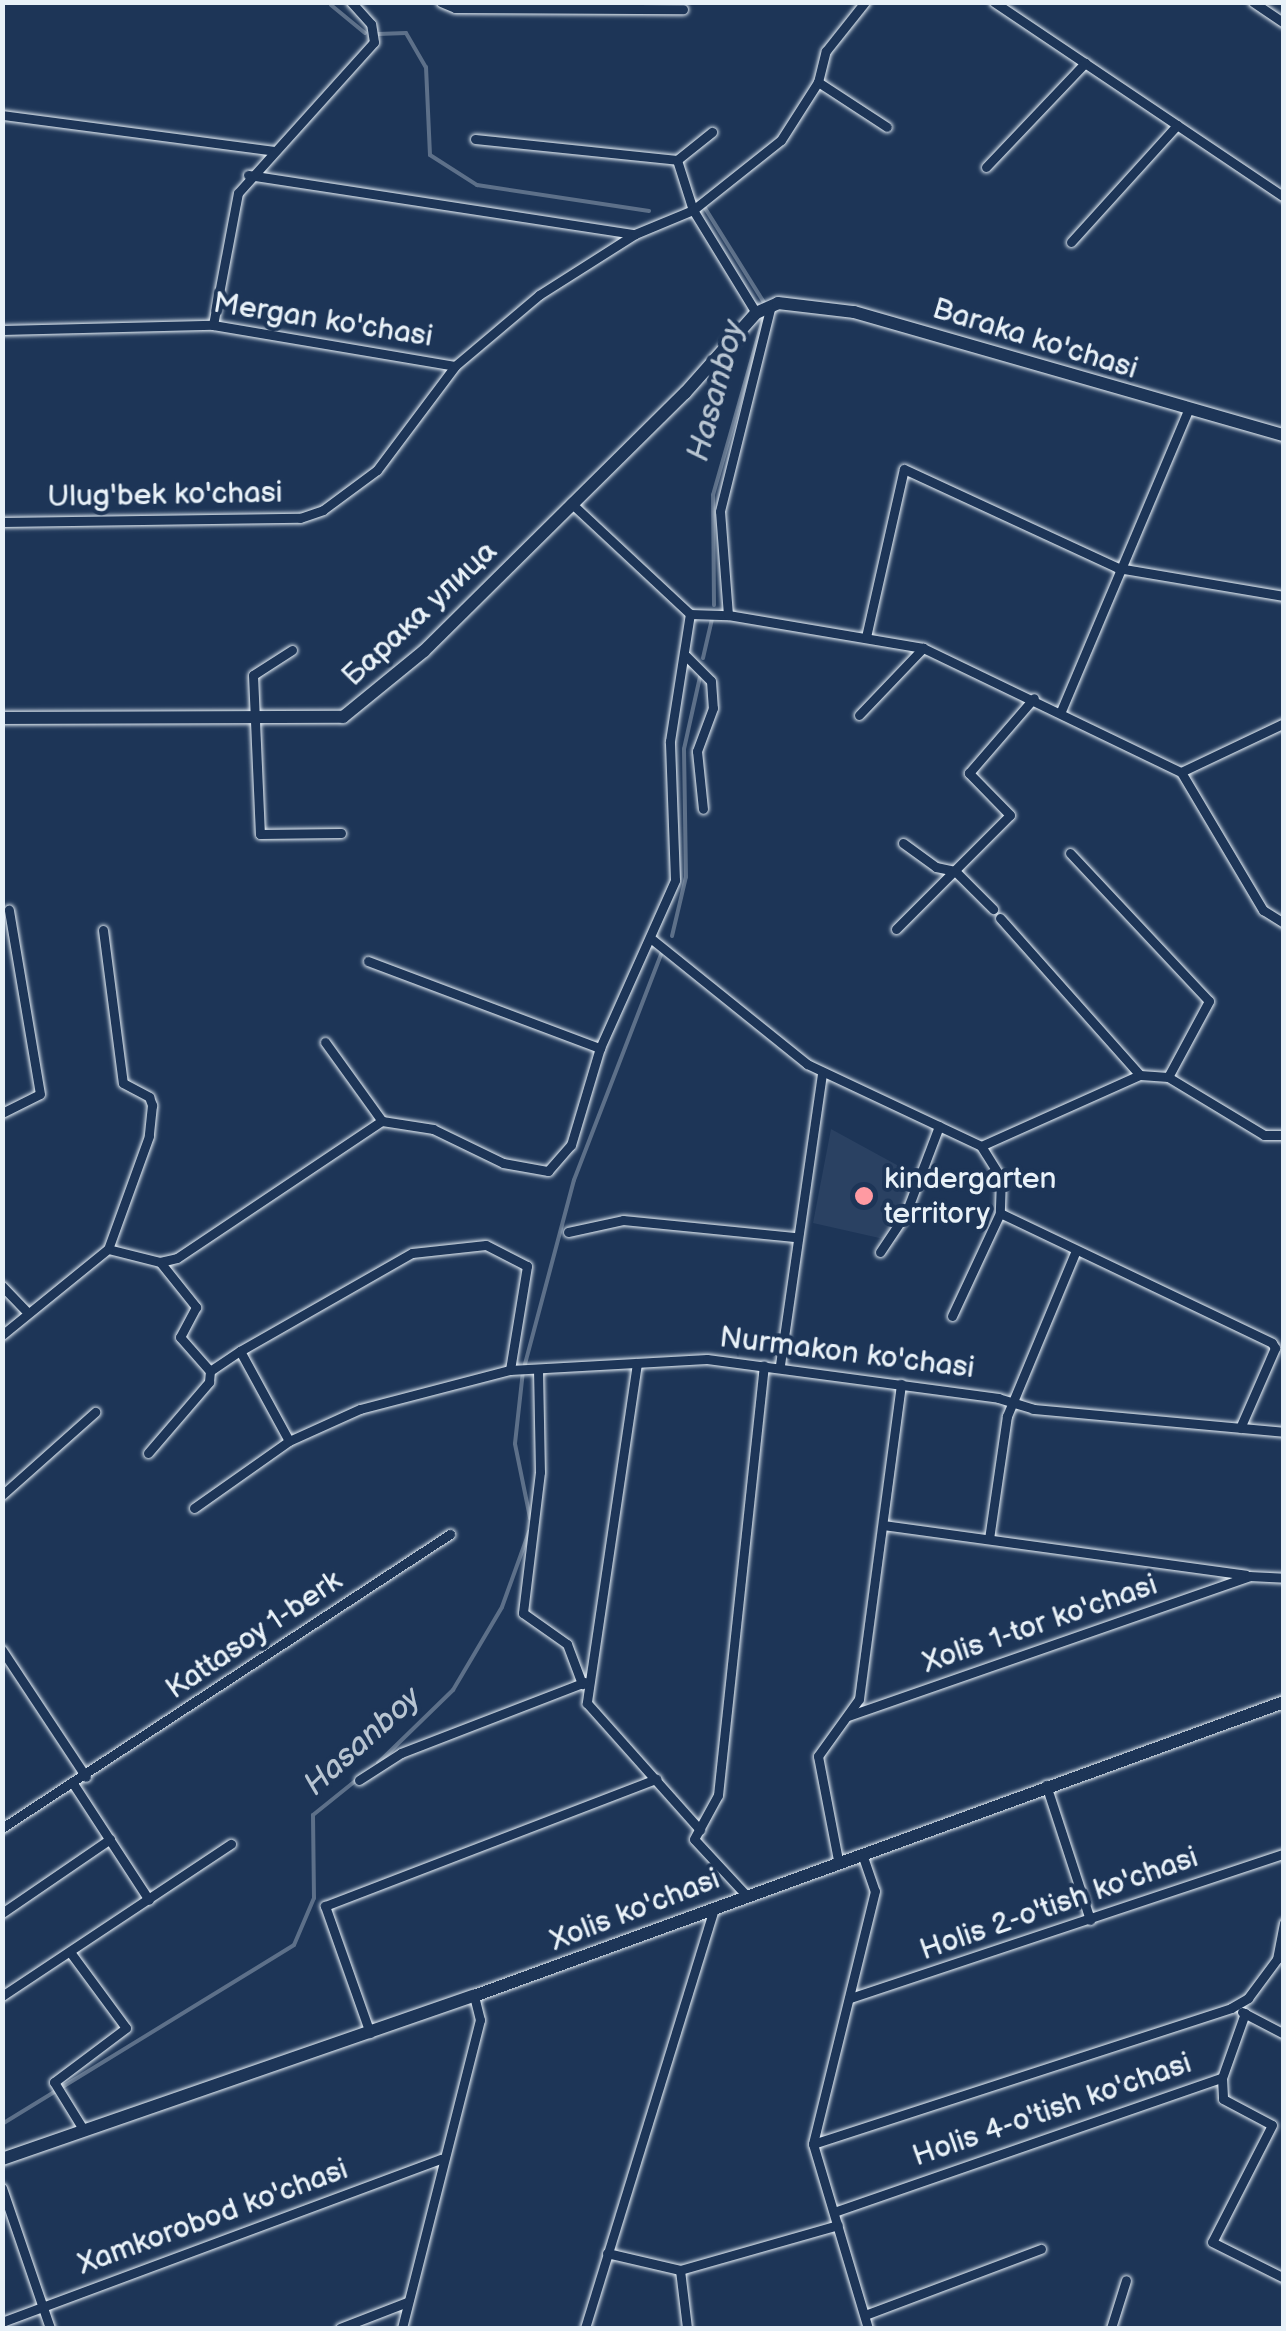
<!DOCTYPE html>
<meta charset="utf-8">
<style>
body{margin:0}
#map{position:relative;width:1286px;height:2331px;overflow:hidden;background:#1d3557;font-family:"Balsamiq Sans",sans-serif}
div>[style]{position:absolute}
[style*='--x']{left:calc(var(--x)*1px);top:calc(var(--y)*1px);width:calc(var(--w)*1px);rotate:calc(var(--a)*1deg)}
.built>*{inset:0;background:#2a4162}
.stream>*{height:4px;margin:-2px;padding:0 2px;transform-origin:2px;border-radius:2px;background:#5d7089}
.roads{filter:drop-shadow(0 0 2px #e8f1f8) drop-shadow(0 0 2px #e8f1f8)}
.street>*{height:9px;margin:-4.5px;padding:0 4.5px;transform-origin:4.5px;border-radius:4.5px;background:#1d3557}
.secondary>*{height:12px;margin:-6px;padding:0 6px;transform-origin:6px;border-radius:6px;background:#1d3557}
.dots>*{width:28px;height:28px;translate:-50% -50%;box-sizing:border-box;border:5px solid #1d3557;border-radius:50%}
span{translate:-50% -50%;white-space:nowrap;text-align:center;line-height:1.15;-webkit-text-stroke:8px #1d3557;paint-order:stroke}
.street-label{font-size:30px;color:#e8f1f8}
.poi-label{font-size:30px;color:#e8f1f8}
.left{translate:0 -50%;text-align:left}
.water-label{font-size:32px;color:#b7c4d1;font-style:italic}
.frame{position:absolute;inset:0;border:5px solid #e8f1f8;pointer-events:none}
</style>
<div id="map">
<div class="built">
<div style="clip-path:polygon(831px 1129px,917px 1176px,902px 1216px,911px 1224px,897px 1242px,813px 1223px)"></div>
</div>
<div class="stream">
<div style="--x:331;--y:5;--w:44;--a:39.5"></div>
<div style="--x:378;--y:34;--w:28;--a:-2"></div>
<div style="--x:406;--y:33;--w:39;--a:60"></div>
<div style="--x:426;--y:67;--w:88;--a:87.4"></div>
<div style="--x:430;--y:155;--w:56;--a:32.6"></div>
<div style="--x:477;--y:185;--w:174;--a:8.6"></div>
<div style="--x:705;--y:208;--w:113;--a:58"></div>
<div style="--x:714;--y:605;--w:110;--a:-90.5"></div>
<div style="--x:713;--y:495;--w:183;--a:-74.1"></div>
<div style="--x:703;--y:658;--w:39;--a:-77"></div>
<div style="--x:672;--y:936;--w:61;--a:-76.7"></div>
<div style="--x:686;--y:877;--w:128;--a:-90.9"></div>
<div style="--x:684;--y:749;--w:74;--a:-77.5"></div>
<div style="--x:525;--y:1364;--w:190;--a:-75.1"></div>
<div style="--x:574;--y:1180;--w:242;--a:-68.9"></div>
<div style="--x:523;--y:1371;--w:73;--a:96.3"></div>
<div style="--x:515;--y:1444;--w:76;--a:78.5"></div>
<div style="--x:378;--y:1763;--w:105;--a:-44.2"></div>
<div style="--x:453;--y:1690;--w:96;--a:-59.4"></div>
<div style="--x:502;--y:1607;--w:80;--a:-70.2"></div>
<div style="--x:2;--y:2124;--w:342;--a:-31.5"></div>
<div style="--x:294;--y:1945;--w:51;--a:-66.9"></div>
<div style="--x:314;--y:1898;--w:83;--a:-90.7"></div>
<div style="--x:313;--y:1815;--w:59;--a:-38.8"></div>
</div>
<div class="roads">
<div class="street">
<div style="--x:441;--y:2;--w:15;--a:23"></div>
<div style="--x:455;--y:8;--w:228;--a:0.3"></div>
<div style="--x:994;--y:2;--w:349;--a:33.9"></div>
<div style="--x:1253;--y:2;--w:37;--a:34"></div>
<div style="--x:818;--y:82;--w:82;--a:33.1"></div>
<div style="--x:2;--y:115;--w:274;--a:7.5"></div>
<div style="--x:475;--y:139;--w:203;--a:5.9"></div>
<div style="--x:677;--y:160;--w:45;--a:-38.7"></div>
<div style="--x:677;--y:160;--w:52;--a:72.3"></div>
<div style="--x:693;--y:210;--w:121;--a:58.5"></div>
<div style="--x:986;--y:167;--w:144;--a:-46.4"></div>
<div style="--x:248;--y:175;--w:391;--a:8.7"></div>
<div style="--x:1071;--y:242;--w:158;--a:-47.8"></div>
<div style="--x:213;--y:325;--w:134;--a:-79.3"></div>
<div style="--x:238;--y:193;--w:203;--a:-48"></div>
<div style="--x:374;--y:42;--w:18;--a:-99"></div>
<div style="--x:371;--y:24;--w:30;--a:-132"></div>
<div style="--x:2;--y:330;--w:211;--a:-1.4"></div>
<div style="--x:213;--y:325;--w:245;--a:9.6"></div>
<div style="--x:2;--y:522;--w:298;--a:-0.8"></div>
<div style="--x:300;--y:518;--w:24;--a:-19"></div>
<div style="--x:323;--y:510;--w:67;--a:-36.5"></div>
<div style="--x:377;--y:470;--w:130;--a:-53.1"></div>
<div style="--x:455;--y:366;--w:110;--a:-40.2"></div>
<div style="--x:539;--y:295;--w:114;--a:-32.4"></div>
<div style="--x:635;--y:234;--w:63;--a:-22.5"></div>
<div style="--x:693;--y:210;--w:112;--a:-38.5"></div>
<div style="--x:781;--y:140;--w:69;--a:-57.5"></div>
<div style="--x:818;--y:82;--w:32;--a:-76"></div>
<div style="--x:826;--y:51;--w:63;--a:-51.5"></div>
<div style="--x:690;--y:614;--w:38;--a:2"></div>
<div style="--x:728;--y:615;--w:198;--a:9.6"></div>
<div style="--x:923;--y:648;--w:286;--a:25.7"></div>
<div style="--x:1181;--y:772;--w:161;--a:59.3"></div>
<div style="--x:1263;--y:910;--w:25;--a:32"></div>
<div style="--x:728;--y:615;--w:104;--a:-94.4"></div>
<div style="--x:720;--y:511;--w:212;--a:-76.1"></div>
<div style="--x:866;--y:637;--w:172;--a:-77.3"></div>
<div style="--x:904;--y:469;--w:236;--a:24.8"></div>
<div style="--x:1118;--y:568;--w:168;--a:9.6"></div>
<div style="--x:292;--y:650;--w:46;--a:147.3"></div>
<div style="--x:253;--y:675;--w:159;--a:87.5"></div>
<div style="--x:260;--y:834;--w:81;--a:-0.7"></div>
<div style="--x:686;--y:656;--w:35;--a:45"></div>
<div style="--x:711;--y:681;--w:27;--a:86"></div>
<div style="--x:713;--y:708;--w:46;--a:110.4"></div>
<div style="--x:697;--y:751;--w:58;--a:84.1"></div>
<div style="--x:1061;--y:711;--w:326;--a:-67.1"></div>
<div style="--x:859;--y:715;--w:93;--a:-46.3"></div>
<div style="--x:1181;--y:772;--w:114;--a:-25.4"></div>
<div style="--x:903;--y:843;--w:41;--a:36"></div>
<div style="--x:936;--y:867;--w:19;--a:12"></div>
<div style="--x:955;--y:871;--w:54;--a:45"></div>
<div style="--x:1070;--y:853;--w:203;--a:46.8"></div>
<div style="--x:1209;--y:1001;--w:86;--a:118.3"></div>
<div style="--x:1000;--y:918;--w:210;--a:48.3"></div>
<div style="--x:896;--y:929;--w:161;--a:-45"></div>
<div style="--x:1010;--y:815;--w:59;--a:-134.3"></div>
<div style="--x:969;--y:773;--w:99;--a:-49.1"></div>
<div style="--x:103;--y:930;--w:154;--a:82.6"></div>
<div style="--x:123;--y:1083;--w:30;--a:28"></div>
<div style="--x:149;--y:1097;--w:9;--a:69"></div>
<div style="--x:152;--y:1105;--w:31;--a:96"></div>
<div style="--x:149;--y:1136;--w:120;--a:109.9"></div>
<div style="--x:653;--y:940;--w:198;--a:38.8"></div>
<div style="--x:807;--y:1064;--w:192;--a:25.2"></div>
<div style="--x:981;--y:1146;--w:38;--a:58"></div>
<div style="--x:1001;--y:1178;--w:35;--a:92"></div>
<div style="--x:1000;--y:1213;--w:301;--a:25.5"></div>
<div style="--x:1272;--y:1343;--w:6;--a:59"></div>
<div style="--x:1275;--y:1348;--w:87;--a:113.6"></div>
<div style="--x:368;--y:961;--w:248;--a:20.6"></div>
<div style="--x:325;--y:1042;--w:97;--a:54.2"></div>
<div style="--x:2;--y:1113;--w:42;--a:-26.6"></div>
<div style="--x:40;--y:1094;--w:187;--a:-99.6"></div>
<div style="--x:981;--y:1146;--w:174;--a:-24.1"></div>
<div style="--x:1140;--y:1075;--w:28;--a:4"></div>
<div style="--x:1168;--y:1077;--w:112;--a:31.1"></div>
<div style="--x:1264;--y:1135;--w:20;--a:0"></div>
<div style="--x:568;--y:1232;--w:56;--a:-12.3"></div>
<div style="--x:623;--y:1220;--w:172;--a:5.7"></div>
<div style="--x:108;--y:1249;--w:54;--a:14"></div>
<div style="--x:160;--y:1262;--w:17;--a:-13"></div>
<div style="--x:177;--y:1258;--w:247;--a:-33.8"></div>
<div style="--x:382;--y:1121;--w:52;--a:8.9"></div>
<div style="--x:433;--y:1129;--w:78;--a:25.9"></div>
<div style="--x:503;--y:1163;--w:46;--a:10.1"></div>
<div style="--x:548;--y:1171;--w:35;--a:-49"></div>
<div style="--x:571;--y:1145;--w:101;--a:-73.4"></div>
<div style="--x:600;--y:1048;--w:184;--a:-65.9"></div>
<div style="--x:675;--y:880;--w:139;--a:-92.1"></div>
<div style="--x:670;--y:741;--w:129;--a:-81.1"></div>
<div style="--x:690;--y:614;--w:163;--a:-137"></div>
<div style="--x:880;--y:1252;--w:47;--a:-56.3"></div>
<div style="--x:906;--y:1213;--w:93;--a:-69.2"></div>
<div style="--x:160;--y:1262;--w:58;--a:51.3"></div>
<div style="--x:196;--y:1307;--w:34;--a:118"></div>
<div style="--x:180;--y:1337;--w:45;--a:48.6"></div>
<div style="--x:210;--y:1371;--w:36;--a:-34"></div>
<div style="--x:240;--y:1351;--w:102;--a:61.4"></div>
<div style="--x:2;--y:1286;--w:37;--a:46"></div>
<div style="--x:952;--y:1316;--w:114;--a:-65"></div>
<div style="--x:2;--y:1335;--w:136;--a:-39.1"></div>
<div style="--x:240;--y:1351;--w:198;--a:-29.7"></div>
<div style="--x:412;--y:1253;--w:74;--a:-6.2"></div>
<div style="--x:486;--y:1245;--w:46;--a:27.1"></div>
<div style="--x:527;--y:1266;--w:105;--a:99.3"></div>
<div style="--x:637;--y:1363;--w:344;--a:98.4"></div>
<div style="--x:587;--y:1703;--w:170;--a:48.3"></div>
<div style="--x:780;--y:1365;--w:295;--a:-81.8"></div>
<div style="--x:538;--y:1369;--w:103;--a:88.9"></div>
<div style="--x:540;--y:1472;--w:142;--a:96.9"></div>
<div style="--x:523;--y:1613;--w:54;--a:35.2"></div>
<div style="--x:567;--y:1644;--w:43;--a:69.4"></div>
<div style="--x:148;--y:1453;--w:94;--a:-49.3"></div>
<div style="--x:209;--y:1382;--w:11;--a:-85"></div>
<div style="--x:2;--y:1495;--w:125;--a:-41.7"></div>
<div style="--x:194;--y:1508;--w:116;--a:-35.2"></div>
<div style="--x:289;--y:1441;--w:78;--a:-24.3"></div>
<div style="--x:360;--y:1409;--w:155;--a:-14.6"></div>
<div style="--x:510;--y:1370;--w:197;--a:-3.2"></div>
<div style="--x:707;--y:1359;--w:294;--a:7.6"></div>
<div style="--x:998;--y:1398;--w:37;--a:17"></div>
<div style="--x:1033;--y:1409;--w:252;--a:5.2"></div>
<div style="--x:883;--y:1525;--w:366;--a:7.8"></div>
<div style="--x:989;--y:1539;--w:124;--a:-81.7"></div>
<div style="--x:1007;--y:1416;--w:177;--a:-67.4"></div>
<div style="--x:2;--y:1650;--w:152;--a:56.5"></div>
<div style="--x:848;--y:1716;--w:425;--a:-19.2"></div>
<div style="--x:1249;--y:1576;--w:35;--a:3"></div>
<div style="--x:359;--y:1780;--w:50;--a:-32.7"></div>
<div style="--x:401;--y:1753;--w:197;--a:-21.1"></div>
<div style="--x:74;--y:1785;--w:137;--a:56.9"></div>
<div style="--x:1046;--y:1785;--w:142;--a:71.9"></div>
<div style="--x:2;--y:1828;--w:536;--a:-33.27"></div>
<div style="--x:862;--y:1854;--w:39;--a:71"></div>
<div style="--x:875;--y:1891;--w:260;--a:103.8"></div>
<div style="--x:813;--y:2144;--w:192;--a:73.4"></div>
<div style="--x:838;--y:1860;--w:106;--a:-100.9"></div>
<div style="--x:818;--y:1756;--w:70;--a:-54.3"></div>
<div style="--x:859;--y:1699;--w:318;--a:-82.4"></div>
<div style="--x:746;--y:1895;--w:76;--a:-132.9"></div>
<div style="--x:694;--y:1839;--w:50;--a:-61.4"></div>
<div style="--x:718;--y:1795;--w:432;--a:-83.9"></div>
<div style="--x:2;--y:1913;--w:131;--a:-34.4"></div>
<div style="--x:70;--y:1952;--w:94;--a:53.6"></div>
<div style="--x:126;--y:2028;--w:90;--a:143.1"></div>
<div style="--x:54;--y:2082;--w:55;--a:58.3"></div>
<div style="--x:2;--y:1996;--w:275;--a:-33.6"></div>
<div style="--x:850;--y:1998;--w:457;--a:-18.4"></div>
<div style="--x:1242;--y:2012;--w:47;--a:27.6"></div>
<div style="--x:370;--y:2033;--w:135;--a:-109.5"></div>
<div style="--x:325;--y:1906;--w:355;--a:-21"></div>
<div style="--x:1222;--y:2078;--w:21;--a:87"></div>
<div style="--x:1223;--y:2099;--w:55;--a:28"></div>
<div style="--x:1272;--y:2125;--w:131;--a:117.1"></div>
<div style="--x:1212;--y:2242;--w:80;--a:26.6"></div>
<div style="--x:813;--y:2144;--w:440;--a:-18"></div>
<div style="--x:1231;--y:2008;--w:20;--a:-30"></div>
<div style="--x:1248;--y:1998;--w:49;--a:-53.4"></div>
<div style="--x:1277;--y:1959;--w:37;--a:-79"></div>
<div style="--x:2;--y:2188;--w:148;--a:71.1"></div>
<div style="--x:834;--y:2212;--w:410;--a:-19.1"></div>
<div style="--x:1222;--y:2078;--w:69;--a:-70.5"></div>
<div style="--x:607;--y:2253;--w:75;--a:13.1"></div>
<div style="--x:680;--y:2270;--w:58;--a:83.1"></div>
<div style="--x:680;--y:2270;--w:164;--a:-15.9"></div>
<div style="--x:865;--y:2315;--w:188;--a:-20.6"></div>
<div style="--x:2;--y:2322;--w:468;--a:-20.4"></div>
<div style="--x:340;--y:2328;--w:72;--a:-21.2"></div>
<div style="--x:402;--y:2328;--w:318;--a:-75.8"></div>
<div style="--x:480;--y:2020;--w:25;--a:-104"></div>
<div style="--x:585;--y:2328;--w:436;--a:-72.9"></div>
<div style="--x:1111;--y:2328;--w:50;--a:-72.6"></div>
</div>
<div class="secondary">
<div style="--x:2;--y:718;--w:341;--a:-0.2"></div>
<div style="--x:343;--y:717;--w:104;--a:-39.2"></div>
<div style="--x:424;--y:651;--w:367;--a:-44.7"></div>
<div style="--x:685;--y:393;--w:107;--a:-48.4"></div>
<div style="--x:756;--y:313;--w:24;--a:-24"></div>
<div style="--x:778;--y:303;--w:77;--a:6.8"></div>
<div style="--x:854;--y:312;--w:447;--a:16"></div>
<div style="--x:2;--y:2159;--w:499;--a:-19.1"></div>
<div style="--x:474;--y:1996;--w:862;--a:-19.95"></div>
</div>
</div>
<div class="dots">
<div style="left:864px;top:1196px;background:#ff9aa2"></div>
</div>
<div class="street-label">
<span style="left:323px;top:320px;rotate:9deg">Mergan ko'chasi</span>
<span style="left:1035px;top:339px;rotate:17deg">Baraka ko'chasi</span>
<span style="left:165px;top:495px;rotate:-1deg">Ulug'bek ko'chasi</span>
<span style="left:420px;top:614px;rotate:-43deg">Барака улица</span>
<span style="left:847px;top:1353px;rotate:7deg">Nurmakon ko'chasi</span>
<span style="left:1040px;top:1624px;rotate:-19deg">Xolis 1-tor ko'chasi</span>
<span style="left:254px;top:1635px;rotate:-34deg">Kattasoy 1-berk</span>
<span style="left:1059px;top:1904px;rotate:-19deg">Holis 2-o'tish ko'chasi</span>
<span style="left:635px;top:1910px;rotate:-21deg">Xolis ko'chasi</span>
<span style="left:1052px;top:2110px;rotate:-19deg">Holis 4-o'tish ko'chasi</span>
<span style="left:213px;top:2217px;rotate:-20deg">Xamkorobod ko'chasi</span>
</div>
<div class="poi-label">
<span class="left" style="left:884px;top:1196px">kindergarten<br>territory</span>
</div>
<div class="water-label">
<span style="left:717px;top:391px;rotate:-75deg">Hasanboy</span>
<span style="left:363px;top:1742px;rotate:-42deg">Hasanboy</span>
</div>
<div class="frame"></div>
</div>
